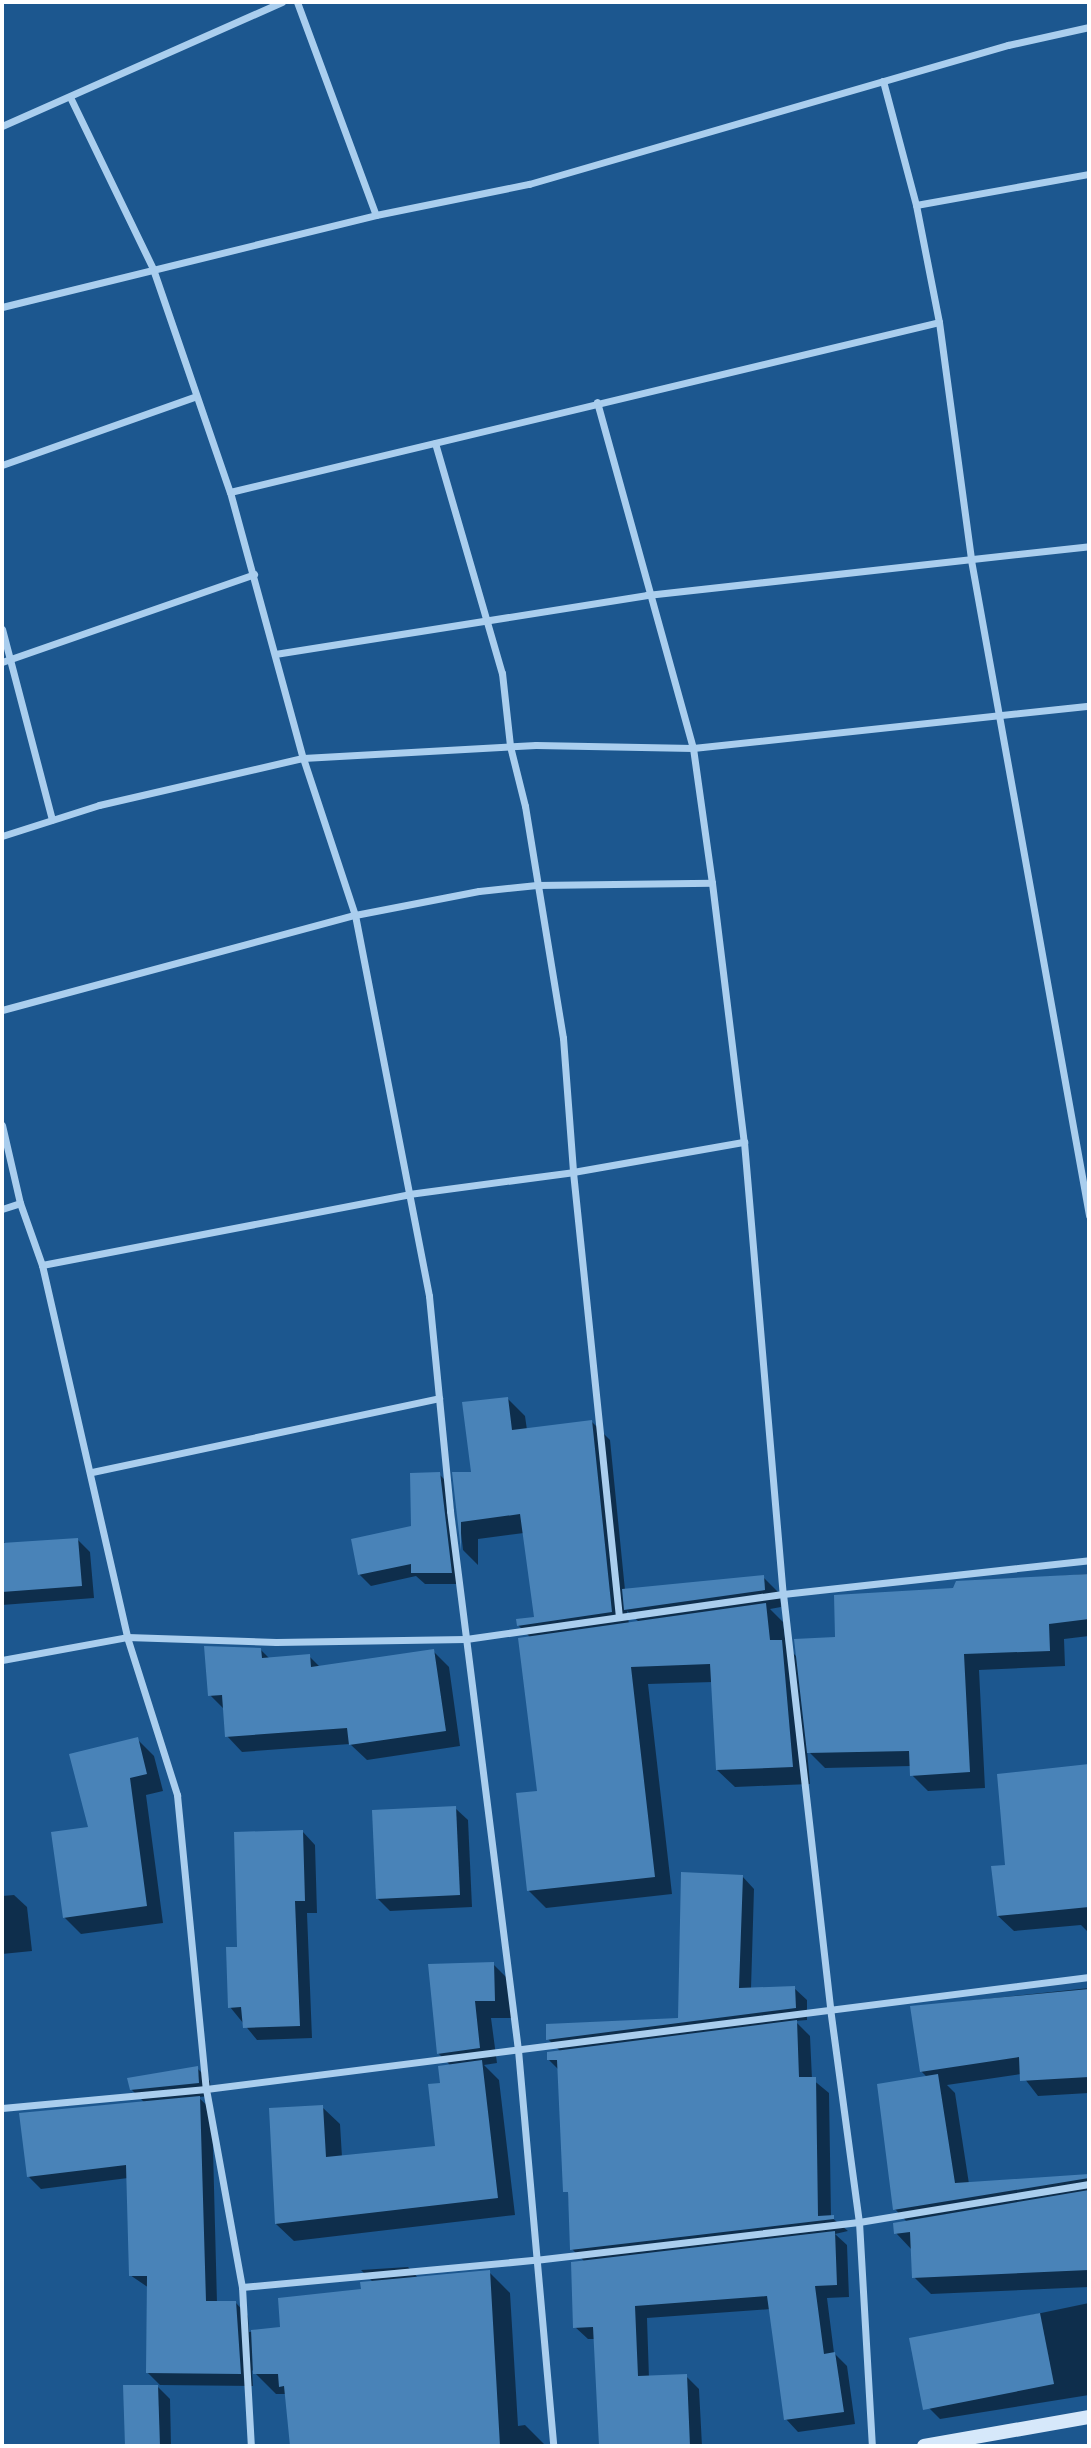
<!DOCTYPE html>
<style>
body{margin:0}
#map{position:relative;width:1091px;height:2448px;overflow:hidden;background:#1c578f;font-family:"Fira Sans Condensed",sans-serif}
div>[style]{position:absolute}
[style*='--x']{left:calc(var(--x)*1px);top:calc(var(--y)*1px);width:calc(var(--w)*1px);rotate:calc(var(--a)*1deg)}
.shadow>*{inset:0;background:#0007}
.building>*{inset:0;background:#4983b8}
.street>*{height:7px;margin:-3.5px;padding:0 3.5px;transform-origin:3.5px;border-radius:3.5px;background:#aaceee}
.secondary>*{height:14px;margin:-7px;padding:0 7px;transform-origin:7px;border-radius:7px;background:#d6e8fa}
span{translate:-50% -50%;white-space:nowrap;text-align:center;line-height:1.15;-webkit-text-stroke:5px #1c578f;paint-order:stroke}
.frame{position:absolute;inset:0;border:4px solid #fff;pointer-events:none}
</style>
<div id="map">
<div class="shadow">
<div style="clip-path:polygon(evenodd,508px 1399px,525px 1416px,527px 1430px,592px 1422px,610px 1440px,625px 1590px,763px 1577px,780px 1594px,781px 1607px,770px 1609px,783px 1622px,786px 1646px,798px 1658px,955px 1589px,955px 1583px,1089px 1574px,1089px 1636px,1064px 1639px,1065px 1666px,979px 1670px,985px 1788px,928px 1791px,912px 1775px,911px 1766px,825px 1768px,807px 1750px,810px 1784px,735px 1787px,717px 1770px,713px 1682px,648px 1684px,672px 1894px,546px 1908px,529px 1891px,539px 1792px,531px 1638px,518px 1625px,536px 1619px,524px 1533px,478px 1539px,478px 1565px,463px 1550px,454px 1474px,473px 1473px,508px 1399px,627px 1611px,639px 1622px,629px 1624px,627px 1611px)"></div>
<div style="clip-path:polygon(439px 1474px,451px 1486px,462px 1584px,425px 1584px,416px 1576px,371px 1586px,359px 1574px,412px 1528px)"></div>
<div style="clip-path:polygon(2px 1540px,7px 1545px,78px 1540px,90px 1552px,94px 1598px,2px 1605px)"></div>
<div style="clip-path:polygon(260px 1649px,270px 1659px,309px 1656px,320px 1667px,433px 1651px,449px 1667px,460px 1746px,367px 1760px,350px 1744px,242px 1752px,227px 1736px,225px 1710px,210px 1695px)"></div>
<div style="clip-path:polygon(137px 1739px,154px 1756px,163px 1791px,146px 1795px,163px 1923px,81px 1934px,64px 1917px,90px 1829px)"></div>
<div style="clip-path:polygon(1089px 1766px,1089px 1933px,1081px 1925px,1014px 1931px,998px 1916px,1007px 1866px,999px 1775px)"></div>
<div style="clip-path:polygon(455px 1808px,468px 1820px,472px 1907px,390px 1911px,377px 1898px)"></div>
<div style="clip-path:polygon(303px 1832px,315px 1845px,317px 1913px,307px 1913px,312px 2038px,257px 2040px,230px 2007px)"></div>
<div style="clip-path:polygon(742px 1876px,754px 1889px,751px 1989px,794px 1988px,807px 2000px,807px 2020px,795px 2021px,810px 2036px,812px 2079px,829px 2093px,831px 2217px,848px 2231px,835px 2234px,847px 2245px,849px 2297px,827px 2298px,834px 2353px,847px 2366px,855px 2424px,798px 2432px,786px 2419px,771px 2309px,647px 2318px,649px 2378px,686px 2376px,699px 2389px,702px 2446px,601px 2446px,596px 2339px,588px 2339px,575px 2327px,585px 2262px,572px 2249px,560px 2071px,549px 2060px,561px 2052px,548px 2039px,680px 2019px)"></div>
<div style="clip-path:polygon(14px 1895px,27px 1907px,32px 1951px,2px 1954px,2px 1896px)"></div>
<div style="clip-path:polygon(493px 1964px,511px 1982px,512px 2018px,491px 2018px,497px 2063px,484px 2065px,499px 2080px,515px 2215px,294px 2241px,276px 2224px,322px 2107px,340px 2124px,342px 2157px,437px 2148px,442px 2084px,451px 2066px,438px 2053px)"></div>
<div style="clip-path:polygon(1089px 1988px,1089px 2093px,1038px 2096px,1021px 2074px,947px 2085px,955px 2093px,969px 2184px,1089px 2177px,1089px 2287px,931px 2294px,914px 2277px,912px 2250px,896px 2233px,907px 2222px,895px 2209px,928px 2078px,921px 2071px,912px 2007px)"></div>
<div style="clip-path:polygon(197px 2068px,210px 2081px,211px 2096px,198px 2097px,212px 2110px,217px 2303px,236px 2303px,248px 2316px,249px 2332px,281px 2328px,374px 2283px,361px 2270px,408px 2267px,419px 2279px,489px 2272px,510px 2293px,518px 2426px,525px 2425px,546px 2446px,292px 2446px,287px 2394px,276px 2394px,252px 2370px,253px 2386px,160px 2385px,147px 2372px,149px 2288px,130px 2275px,128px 2178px,41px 2189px,29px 2177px,145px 2103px,131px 2089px)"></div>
<div style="clip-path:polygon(1089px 2303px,1089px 2395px,940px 2419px,923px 2402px,911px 2340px)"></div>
<div style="clip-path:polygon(157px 2386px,170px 2399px,171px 2446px,127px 2446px,125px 2387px)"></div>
</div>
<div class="building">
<div style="clip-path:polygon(508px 1397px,512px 1430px,592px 1420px,612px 1612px,517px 1626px,516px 1619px,534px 1617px,520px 1514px,461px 1522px,461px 1551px,452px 1472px,471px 1472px,462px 1402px)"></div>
<div style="clip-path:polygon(440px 1472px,452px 1573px,411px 1573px,411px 1564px,358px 1575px,351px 1539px,411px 1526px,410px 1473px)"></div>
<div style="clip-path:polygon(78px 1538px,82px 1586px,2px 1592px,2px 1543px)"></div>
<div style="clip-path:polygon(1089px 1574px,1089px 1619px,1049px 1624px,1050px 1651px,964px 1654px,970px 1772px,910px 1776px,909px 1751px,807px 1753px,794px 1639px,835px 1637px,834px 1595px,953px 1588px,956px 1581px)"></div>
<div style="clip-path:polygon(764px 1575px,765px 1590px,624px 1610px,622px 1589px)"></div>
<div style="clip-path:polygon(766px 1603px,770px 1640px,782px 1640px,793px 1767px,716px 1770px,710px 1664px,631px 1667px,655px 1877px,527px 1891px,516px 1793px,537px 1791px,518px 1638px)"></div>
<div style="clip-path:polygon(204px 1646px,261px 1648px,262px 1658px,310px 1654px,311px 1667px,434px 1649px,446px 1731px,349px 1745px,347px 1728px,225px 1737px,222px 1695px,208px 1696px)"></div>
<div style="clip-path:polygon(138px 1737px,147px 1774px,130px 1778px,147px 1906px,63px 1918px,51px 1832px,88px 1827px,69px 1754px)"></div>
<div style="clip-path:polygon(1089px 1764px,1089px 1907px,997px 1916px,991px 1866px,1005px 1865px,997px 1774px)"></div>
<div style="clip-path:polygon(456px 1806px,460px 1895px,376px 1899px,372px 1810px)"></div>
<div style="clip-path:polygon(303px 1830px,305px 1901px,295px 1901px,300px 2026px,243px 2028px,241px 2007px,228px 2008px,226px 1947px,237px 1947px,234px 1832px)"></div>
<div style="clip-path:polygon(681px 1872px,743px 1875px,739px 1988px,795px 1986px,796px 2008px,546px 2040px,546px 2024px,678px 2018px)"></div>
<div style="clip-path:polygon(494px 1962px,495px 2001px,475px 2001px,480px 2048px,437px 2054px,428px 1964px)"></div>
<div style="clip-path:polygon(1089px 1989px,1089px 2077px,1020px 2081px,1019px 2057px,920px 2072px,910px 2006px)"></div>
<div style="clip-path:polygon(797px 2020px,799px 2077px,816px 2077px,818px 2216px,834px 2215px,834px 2219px,570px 2250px,568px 2192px,563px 2192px,557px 2060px,547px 2060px,547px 2052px)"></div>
<div style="clip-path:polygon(482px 2060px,498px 2198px,275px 2224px,269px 2108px,323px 2105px,326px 2157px,435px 2146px,428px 2084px,440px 2083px,438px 2066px)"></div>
<div style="clip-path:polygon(198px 2066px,199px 2083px,130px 2090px,127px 2078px)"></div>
<div style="clip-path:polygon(938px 2074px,955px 2183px,1089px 2174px,1089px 2178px,893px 2210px,877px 2084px)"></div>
<div style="clip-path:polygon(200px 2096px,206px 2301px,236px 2301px,241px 2374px,146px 2373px,147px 2276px,129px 2276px,126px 2165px,27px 2177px,19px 2113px)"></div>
<div style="clip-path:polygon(1089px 2190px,1089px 2270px,912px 2278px,910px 2232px,894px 2234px,893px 2223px)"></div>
<div style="clip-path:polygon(835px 2231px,837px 2285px,815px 2286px,824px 2354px,835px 2352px,844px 2412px,784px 2420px,767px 2296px,635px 2306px,638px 2376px,687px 2374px,690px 2446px,599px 2446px,593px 2327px,573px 2328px,571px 2262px)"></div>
<div style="clip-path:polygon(490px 2270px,500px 2446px,290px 2446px,284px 2386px,279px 2387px,278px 2374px,253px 2374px,251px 2330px,280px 2327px,278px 2298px,361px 2289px,360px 2282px)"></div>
<div style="clip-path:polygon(1040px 2313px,1054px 2384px,923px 2410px,909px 2338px)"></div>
<div style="clip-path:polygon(123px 2385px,158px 2385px,160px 2446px,125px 2446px)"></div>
</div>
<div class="street">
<div style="--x:297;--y:2;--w:227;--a:69.7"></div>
<div style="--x:883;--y:81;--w:128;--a:75.1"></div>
<div style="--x:916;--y:205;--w:119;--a:78.9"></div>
<div style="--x:939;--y:322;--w:240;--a:82.3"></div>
<div style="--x:971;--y:560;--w:666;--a:79.79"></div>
<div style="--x:70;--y:97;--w:191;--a:64.2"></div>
<div style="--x:153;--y:269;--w:236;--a:71"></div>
<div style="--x:230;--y:492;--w:276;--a:74.7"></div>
<div style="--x:303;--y:758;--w:165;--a:71.7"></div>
<div style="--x:355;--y:915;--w:388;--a:79"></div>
<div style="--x:429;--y:1296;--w:216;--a:84.4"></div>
<div style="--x:450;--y:1511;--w:543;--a:82.81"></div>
<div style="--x:518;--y:2050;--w:398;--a:84.9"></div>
<div style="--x:2;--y:126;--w:306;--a:-23.9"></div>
<div style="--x:916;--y:205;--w:176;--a:-10.2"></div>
<div style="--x:2;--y:307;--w:385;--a:-13.8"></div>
<div style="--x:376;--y:215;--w:156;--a:-11.5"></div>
<div style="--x:529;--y:184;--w:499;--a:-16.2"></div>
<div style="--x:1008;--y:45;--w:83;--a:-12.5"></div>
<div style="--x:597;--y:402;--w:359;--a:74.5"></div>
<div style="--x:693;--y:748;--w:136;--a:82"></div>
<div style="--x:712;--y:883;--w:261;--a:83"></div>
<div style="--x:744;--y:1142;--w:454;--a:85.1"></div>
<div style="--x:783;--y:1594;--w:417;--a:83.5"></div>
<div style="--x:830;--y:2008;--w:216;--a:82.3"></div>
<div style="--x:859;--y:2222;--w:224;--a:86.7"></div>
<div style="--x:435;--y:443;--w:240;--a:73.8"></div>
<div style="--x:502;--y:673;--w:73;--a:83.7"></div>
<div style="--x:510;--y:746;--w:62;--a:76"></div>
<div style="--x:525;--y:806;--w:235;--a:80.7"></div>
<div style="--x:563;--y:1038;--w:134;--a:85.7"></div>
<div style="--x:573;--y:1172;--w:447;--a:84.1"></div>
<div style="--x:2;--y:465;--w:204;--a:-19.5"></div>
<div style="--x:230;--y:492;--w:729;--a:-13.48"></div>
<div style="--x:2;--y:629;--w:197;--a:75.3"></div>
<div style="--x:275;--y:654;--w:377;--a:-9"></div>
<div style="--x:647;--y:595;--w:445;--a:-6.3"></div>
<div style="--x:2;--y:662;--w:267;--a:-19.2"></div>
<div style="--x:2;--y:836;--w:102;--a:-17.7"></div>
<div style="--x:99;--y:805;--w:209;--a:-13"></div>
<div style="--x:303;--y:758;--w:233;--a:-3.2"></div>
<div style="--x:536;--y:745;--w:157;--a:1.1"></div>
<div style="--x:693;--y:748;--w:398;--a:-6.1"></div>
<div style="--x:2;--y:1010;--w:366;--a:-15.1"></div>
<div style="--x:355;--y:915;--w:126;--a:-11"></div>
<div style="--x:479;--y:891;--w:58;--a:-5.9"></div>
<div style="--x:537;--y:885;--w:175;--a:-0.7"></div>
<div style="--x:2;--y:1125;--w:80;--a:77"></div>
<div style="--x:20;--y:1203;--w:66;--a:70.5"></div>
<div style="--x:42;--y:1265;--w:382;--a:77.1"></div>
<div style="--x:127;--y:1637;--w:166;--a:72.4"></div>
<div style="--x:177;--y:1795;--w:295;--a:84.4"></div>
<div style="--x:206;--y:2089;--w:201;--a:79.7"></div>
<div style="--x:242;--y:2287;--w:159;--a:86.8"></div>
<div style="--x:2;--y:1209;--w:19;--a:-18"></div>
<div style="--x:42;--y:1265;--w:374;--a:-10.9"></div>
<div style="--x:409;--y:1194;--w:165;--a:-7.6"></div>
<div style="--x:573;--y:1172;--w:174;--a:-10"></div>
<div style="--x:92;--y:1472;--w:355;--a:-12"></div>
<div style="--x:2;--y:1660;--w:127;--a:-10.4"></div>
<div style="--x:127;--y:1637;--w:149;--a:1.9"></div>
<div style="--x:276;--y:1642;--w:190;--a:-0.9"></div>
<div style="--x:466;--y:1639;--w:320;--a:-8.1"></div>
<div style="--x:783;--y:1594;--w:308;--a:-6.3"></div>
<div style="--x:2;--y:2108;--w:205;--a:-5.3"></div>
<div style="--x:206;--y:2089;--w:890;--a:-7.23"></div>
<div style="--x:242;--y:2287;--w:294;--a:-5.3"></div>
<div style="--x:535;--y:2260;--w:326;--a:-6.7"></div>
<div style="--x:859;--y:2222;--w:233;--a:-9.4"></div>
</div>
<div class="secondary">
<div style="--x:924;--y:2446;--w:168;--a:-10"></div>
</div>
<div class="frame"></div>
</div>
